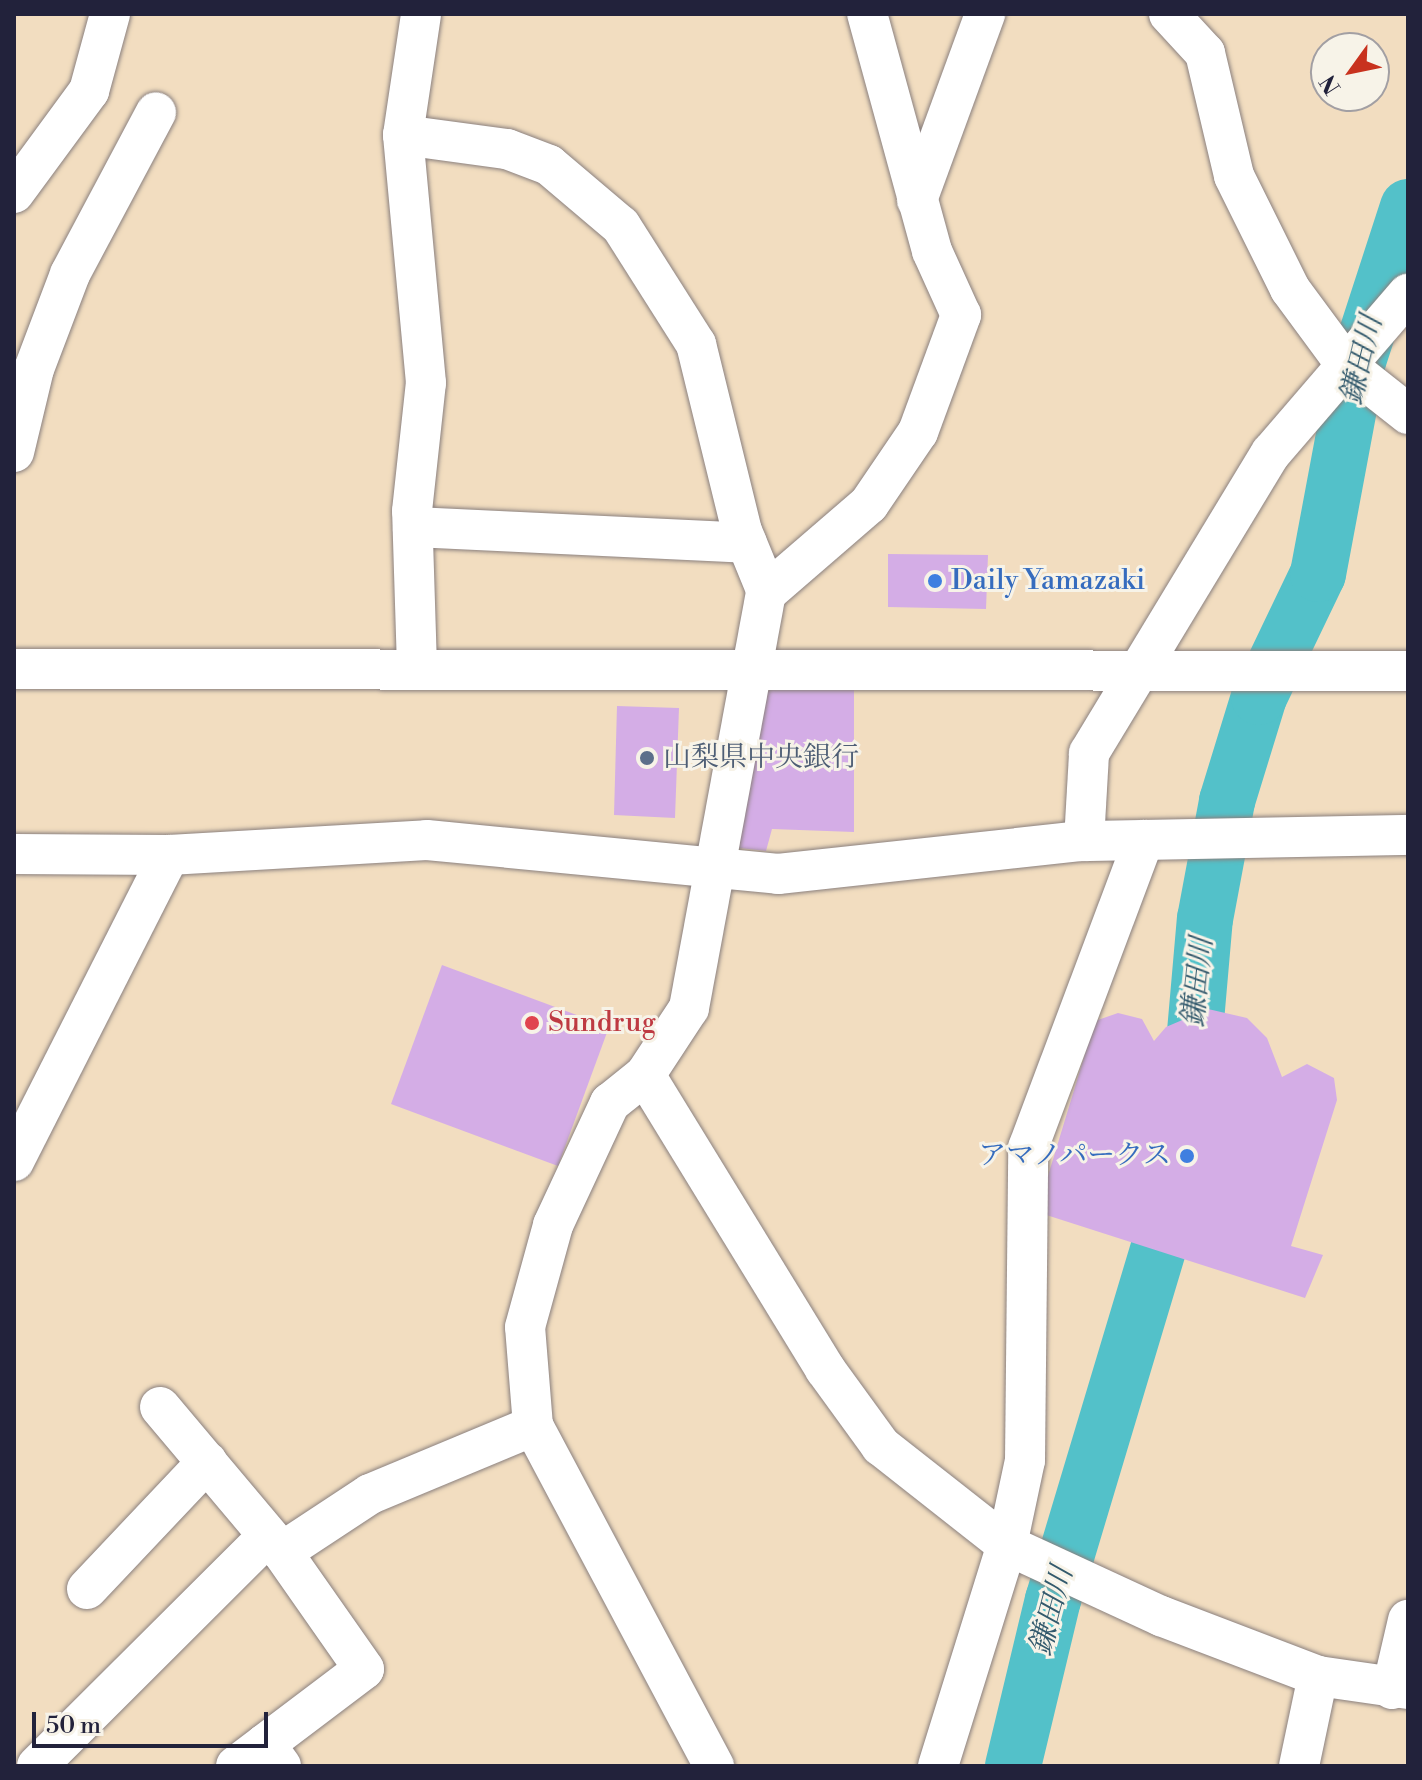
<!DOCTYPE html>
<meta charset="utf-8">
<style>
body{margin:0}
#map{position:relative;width:1422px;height:1780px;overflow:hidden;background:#f2ddc0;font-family:"Libre Bodoni","Noto Serif JP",serif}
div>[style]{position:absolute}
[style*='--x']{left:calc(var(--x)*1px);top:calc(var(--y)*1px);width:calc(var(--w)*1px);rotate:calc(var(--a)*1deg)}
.river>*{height:56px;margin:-28px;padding:0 28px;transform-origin:28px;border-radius:28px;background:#53c1c9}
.building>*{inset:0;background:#d4ade6}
.roads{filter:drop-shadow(0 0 2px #8a807e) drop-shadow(0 0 2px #8a807e)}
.minor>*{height:40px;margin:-20px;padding:0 20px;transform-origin:20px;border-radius:20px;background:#fff}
.dots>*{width:22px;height:22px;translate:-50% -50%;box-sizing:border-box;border:4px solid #f7f3e8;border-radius:50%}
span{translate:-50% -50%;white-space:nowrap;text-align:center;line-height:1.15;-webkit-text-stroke:6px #f7f3e8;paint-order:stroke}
.shop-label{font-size:28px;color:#366cbe}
.left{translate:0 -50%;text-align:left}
.right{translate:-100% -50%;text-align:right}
.service-label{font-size:28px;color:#4e5e75}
.health-label{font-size:28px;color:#be3a42}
.water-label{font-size:30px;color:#335a6d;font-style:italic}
.frame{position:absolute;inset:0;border:16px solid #22223b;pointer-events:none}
.north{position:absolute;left:1310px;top:32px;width:80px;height:80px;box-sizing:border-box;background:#f7f3e8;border:2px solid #a29fa3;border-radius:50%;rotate:237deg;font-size:22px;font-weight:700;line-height:32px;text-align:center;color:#22223b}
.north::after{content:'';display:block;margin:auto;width:28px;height:36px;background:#c8321e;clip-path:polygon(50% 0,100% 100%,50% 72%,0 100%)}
.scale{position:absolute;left:32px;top:1712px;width:236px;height:36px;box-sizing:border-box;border:4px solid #22223b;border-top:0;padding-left:10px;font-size:24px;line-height:28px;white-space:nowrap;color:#22223b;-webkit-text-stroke:6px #f7f3e8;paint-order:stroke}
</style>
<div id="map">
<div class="river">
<div style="--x:1190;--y:1089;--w:171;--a:-85"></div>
<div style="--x:1205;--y:919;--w:120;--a:-79.4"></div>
<div style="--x:1227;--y:801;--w:109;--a:-72.9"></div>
<div style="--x:1259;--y:697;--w:136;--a:-64.4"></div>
<div style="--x:1318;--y:574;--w:217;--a:-79.4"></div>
<div style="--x:1358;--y:361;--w:162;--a:-72"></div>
<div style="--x:1013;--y:1766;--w:171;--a:-76.5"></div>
<div style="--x:1053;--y:1600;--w:439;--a:-73.3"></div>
</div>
<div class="building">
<div style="clip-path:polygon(888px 554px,988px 555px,986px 609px,888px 607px)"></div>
<div style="clip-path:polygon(854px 684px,854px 832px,772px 829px,766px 851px,739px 848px,762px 688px)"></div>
<div style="clip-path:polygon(617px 706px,679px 708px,675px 818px,614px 815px)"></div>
<div style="clip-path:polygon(442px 965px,609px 1027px,558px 1166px,391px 1104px)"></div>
<div style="clip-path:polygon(1208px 1009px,1247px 1018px,1267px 1038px,1282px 1077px,1307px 1064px,1334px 1078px,1337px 1100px,1291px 1246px,1323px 1255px,1305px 1298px,1037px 1212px,1095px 1021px,1118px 1013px,1142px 1019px,1154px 1041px,1166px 1027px)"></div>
</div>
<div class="roads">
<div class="minor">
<div style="--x:1169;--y:14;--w:53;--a:47.3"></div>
<div style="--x:1205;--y:53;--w:126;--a:76.7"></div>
<div style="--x:1234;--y:176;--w:126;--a:63.6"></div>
<div style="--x:1290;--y:289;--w:94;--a:53.6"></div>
<div style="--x:1346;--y:365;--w:79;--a:38.3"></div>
<div style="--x:403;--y:135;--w:105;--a:7.7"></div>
<div style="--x:507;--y:149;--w:45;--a:20.9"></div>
<div style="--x:549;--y:165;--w:94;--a:40.3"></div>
<div style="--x:621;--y:226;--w:140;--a:57.6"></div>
<div style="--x:696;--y:344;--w:193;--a:76.2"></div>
<div style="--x:742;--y:531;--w:66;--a:67.7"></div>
<div style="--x:14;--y:193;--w:127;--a:-53.7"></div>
<div style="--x:89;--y:91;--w:80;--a:-74.7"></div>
<div style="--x:917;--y:200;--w:198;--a:-69.9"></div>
<div style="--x:14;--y:452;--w:85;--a:-76.5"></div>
<div style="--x:34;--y:369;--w:102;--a:-69.2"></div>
<div style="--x:70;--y:274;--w:183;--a:-62"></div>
<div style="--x:413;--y:527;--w:334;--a:2.7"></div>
<div style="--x:417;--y:667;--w:156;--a:-91.8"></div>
<div style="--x:412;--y:511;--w:129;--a:-83.8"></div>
<div style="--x:426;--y:383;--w:249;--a:-95.3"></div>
<div style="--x:403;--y:135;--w:122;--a:-81.5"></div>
<div style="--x:14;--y:669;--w:1394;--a:0.08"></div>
<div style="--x:1084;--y:841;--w:88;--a:-86.7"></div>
<div style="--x:1089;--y:753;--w:351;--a:-58.8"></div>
<div style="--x:1271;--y:453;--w:210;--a:-49.3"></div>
<div style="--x:14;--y:854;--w:155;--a:0.4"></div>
<div style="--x:169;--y:855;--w:258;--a:-3.3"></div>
<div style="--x:427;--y:840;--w:353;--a:5.5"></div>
<div style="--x:778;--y:874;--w:308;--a:-6.2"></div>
<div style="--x:1084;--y:841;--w:324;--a:-1.1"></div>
<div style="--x:645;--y:1075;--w:345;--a:58.5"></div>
<div style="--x:825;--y:1369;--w:95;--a:54"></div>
<div style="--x:881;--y:1446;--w:160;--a:38.2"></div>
<div style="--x:1007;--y:1545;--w:170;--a:24.8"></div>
<div style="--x:1161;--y:1616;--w:168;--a:20.9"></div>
<div style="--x:1318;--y:1676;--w:91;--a:8.2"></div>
<div style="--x:14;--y:1161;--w:343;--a:-63.1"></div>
<div style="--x:160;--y:1407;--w:189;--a:49.9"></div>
<div style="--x:87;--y:1589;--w:175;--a:-46.6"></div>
<div style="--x:1392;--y:1689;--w:71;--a:-76.9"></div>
<div style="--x:37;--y:1766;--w:326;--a:-44.9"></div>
<div style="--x:236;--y:1766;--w:36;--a:-37"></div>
<div style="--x:281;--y:1766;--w:27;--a:-126"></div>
<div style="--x:265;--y:1744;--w:124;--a:-37.1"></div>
<div style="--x:364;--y:1669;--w:143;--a:-125"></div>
<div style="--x:282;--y:1552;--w:105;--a:-33.4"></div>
<div style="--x:370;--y:1494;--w:177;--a:-22.6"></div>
<div style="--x:714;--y:1766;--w:385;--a:-118"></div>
<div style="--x:533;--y:1426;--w:99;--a:-94.6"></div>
<div style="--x:525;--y:1327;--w:106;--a:-74.6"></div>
<div style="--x:553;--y:1225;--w:135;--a:-65"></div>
<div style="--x:610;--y:1103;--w:45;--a:-38.7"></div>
<div style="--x:645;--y:1075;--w:80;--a:-56.7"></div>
<div style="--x:689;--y:1008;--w:422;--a:-79.5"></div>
<div style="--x:766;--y:593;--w:136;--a:-40.8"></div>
<div style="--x:869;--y:504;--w:87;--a:-55.8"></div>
<div style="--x:918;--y:432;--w:125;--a:-69.8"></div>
<div style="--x:961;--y:315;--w:70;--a:-114.4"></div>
<div style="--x:932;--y:251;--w:246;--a:-105.3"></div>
<div style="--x:938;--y:1766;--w:232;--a:-72.7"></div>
<div style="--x:1007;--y:1545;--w:87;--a:-78"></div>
<div style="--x:1025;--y:1460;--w:312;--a:-89.4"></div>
<div style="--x:1028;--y:1148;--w:329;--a:-69.4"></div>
<div style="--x:1299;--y:1766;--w:92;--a:-78.1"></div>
</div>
</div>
<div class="dots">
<div style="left:935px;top:581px;background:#3f7fe0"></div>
<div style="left:647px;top:758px;background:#5c6f8a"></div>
<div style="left:532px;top:1023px;background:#e0444e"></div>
<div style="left:1187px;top:1156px;background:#3f7fe0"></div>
</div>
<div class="shop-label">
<span class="left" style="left:951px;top:581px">Daily Yamazaki</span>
<span class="right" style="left:1171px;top:1156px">アマノパークス</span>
</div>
<div class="service-label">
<span class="left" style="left:663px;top:758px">山梨県中央銀行</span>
</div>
<div class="health-label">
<span class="left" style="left:548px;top:1023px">Sundrug</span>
</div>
<div class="water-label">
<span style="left:1362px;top:360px;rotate:-76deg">鎌田川</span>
<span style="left:1198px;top:982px;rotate:-84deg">鎌田川</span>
<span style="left:1052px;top:1611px;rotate:-75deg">鎌田川</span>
</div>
<div class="frame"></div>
<div class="north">N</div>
<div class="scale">50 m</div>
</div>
